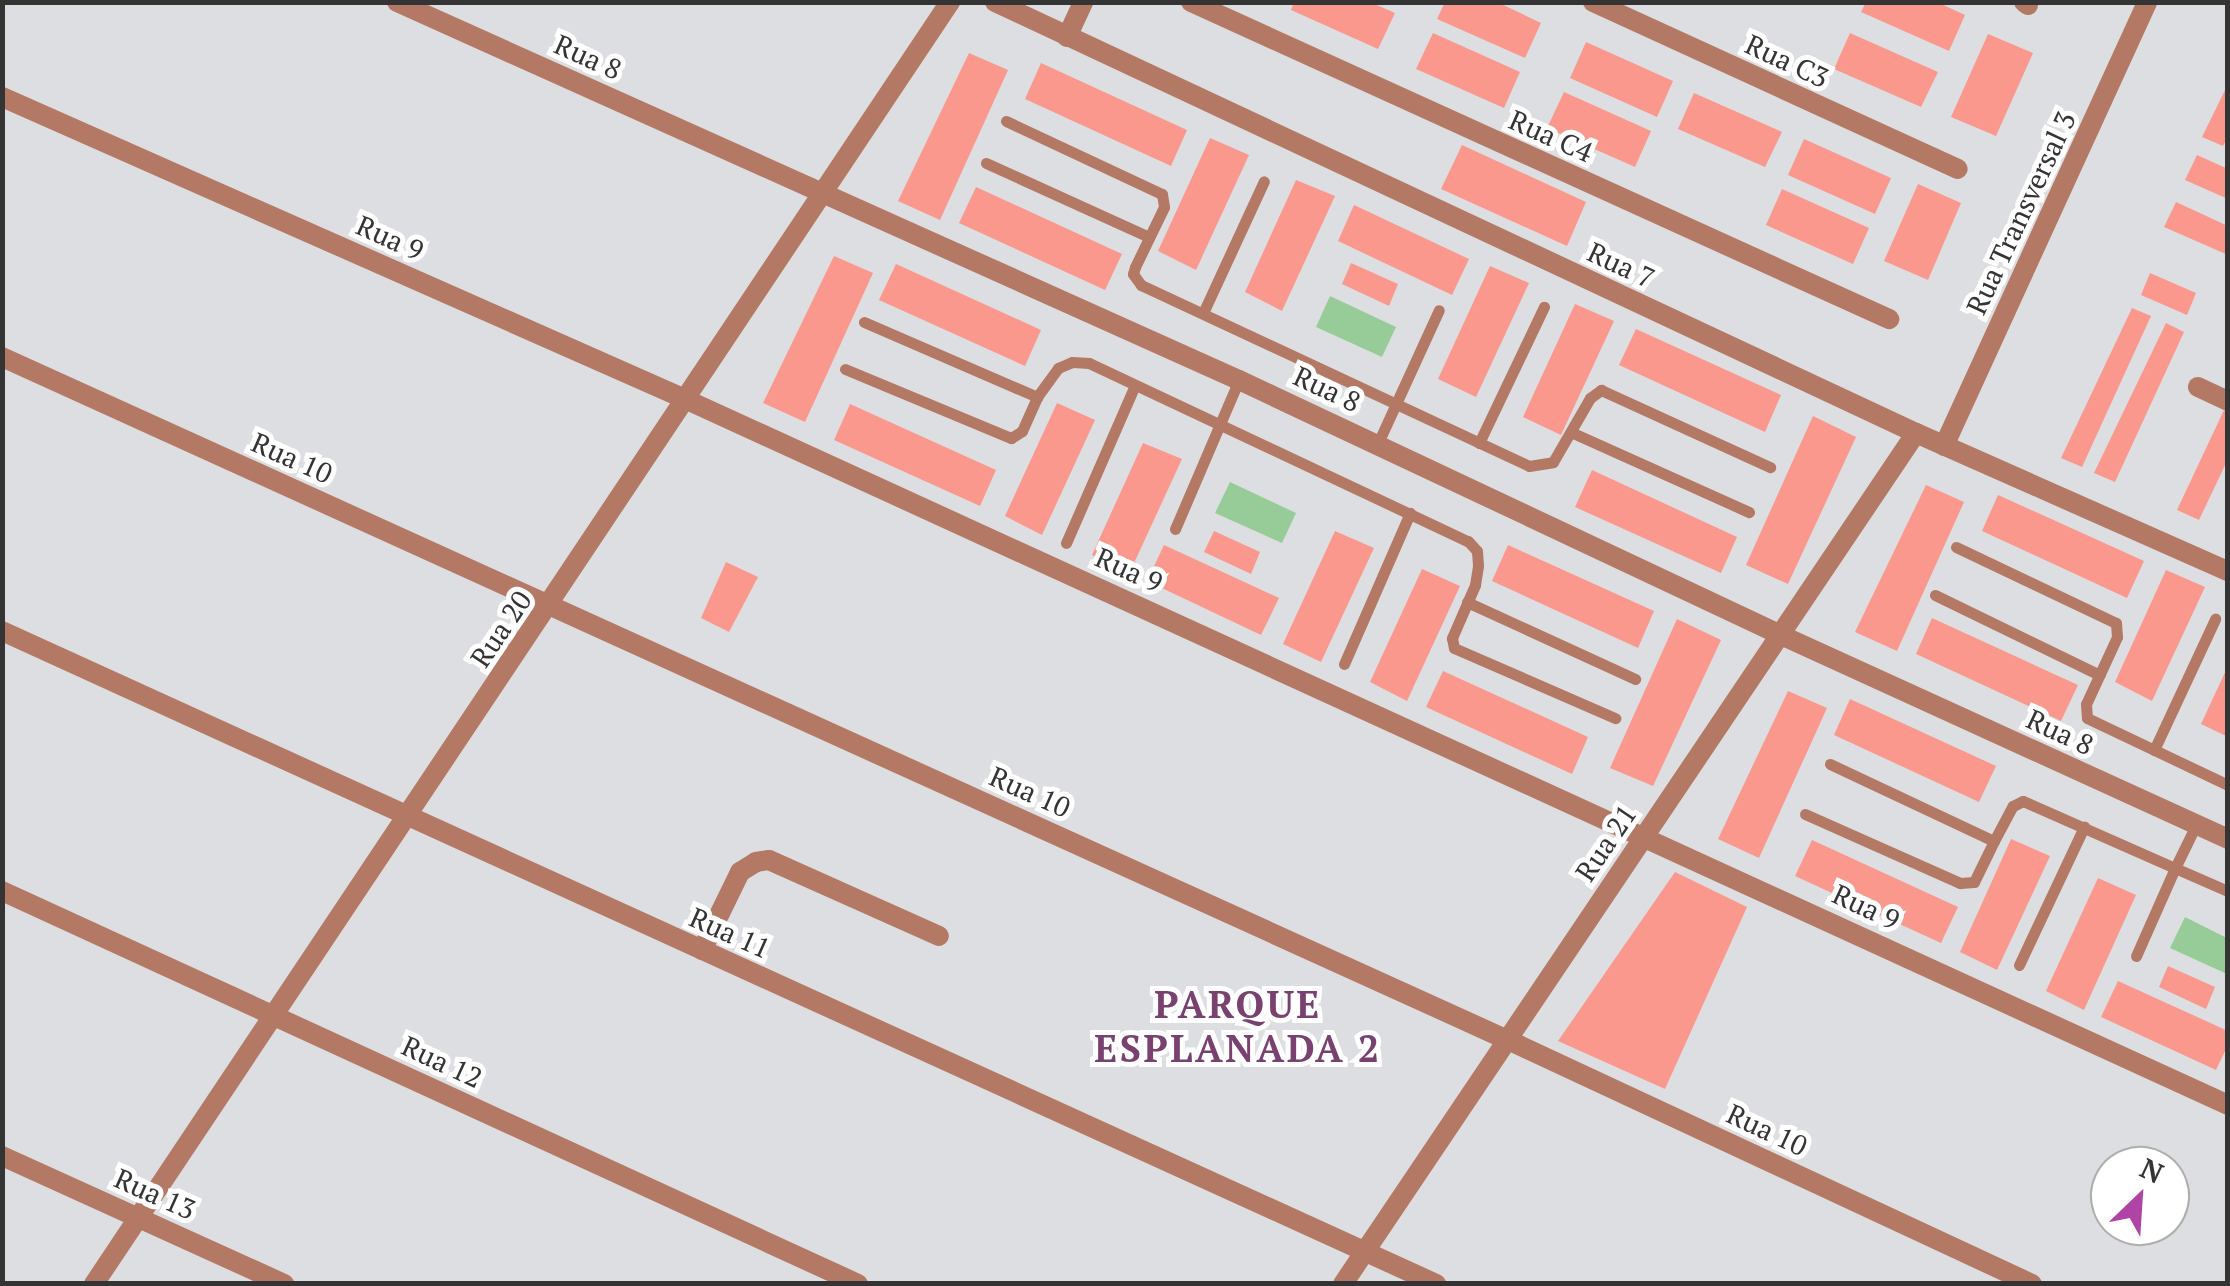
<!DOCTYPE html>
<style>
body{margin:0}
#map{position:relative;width:2230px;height:1286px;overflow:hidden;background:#dddee1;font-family:"PT Serif",serif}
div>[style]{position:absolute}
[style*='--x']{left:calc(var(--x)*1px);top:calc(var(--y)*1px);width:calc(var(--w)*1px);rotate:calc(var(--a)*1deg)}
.green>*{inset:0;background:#97cc98}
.building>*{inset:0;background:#fa988d}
.lane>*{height:11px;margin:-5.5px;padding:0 5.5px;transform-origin:5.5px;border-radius:5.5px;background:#b47964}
.street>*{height:20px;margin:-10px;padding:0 10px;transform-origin:10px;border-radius:10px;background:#b47964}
span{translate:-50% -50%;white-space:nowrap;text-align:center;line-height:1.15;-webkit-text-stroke:10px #fff;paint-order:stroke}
.street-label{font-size:28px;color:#343435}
.district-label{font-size:38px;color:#784170;font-weight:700;letter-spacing:2.5px}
.frame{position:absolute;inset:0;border:5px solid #343435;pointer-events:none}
.north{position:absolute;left:2090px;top:1146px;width:100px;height:100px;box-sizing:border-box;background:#fff;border:2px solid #aeaeae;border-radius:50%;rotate:25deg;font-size:28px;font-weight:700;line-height:40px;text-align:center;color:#343435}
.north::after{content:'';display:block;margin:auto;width:35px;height:45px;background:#b044a4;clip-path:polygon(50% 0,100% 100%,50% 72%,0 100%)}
</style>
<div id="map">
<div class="green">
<div style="clip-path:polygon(1330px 296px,1396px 327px,1382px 357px,1316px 327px)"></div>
<div style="clip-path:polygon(1230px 482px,1296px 513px,1282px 543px,1215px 513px)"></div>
<div style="clip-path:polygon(2185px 917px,2227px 938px,2227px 974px,2170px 948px)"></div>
</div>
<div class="building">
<div style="clip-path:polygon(1294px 2px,1370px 2px,1395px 13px,1378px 49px,1291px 10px)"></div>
<div style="clip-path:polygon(1445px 2px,1497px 2px,1541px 23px,1525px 58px,1437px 19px)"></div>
<div style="clip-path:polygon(1866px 2px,1937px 2px,1965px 15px,1949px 51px,1861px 12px)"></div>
<div style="clip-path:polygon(1433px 33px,1520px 72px,1504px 108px,1416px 69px)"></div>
<div style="clip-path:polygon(1850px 33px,1938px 72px,1921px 107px,1834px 69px)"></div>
<div style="clip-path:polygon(1988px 34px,2033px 53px,1996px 136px,1951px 117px)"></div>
<div style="clip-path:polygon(1586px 42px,1673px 81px,1657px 117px,1570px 78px)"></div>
<div style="clip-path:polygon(969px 53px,1008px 70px,940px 220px,898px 201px)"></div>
<div style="clip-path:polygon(1041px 63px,1187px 130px,1171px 166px,1025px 99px)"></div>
<div style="clip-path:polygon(2228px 84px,2228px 136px,2223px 146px,2202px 137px)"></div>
<div style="clip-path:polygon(1564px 92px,1651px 131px,1635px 167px,1547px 128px)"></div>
<div style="clip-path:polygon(1694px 93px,1782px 132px,1765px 167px,1678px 129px)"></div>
<div style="clip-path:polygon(1210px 138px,1249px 155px,1196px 270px,1158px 251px)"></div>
<div style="clip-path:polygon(1804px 139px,1891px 178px,1875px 214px,1788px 175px)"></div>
<div style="clip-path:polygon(1462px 145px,1586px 202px,1567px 246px,1441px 189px)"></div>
<div style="clip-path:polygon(2197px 155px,2228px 169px,2228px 199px,2185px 180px)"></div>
<div style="clip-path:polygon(1296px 180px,1335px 196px,1282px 311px,1245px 292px)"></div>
<div style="clip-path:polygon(1918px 184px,1961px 203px,1928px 280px,1884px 261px)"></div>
<div style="clip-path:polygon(976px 187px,1122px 254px,1105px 290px,959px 223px)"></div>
<div style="clip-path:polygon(1782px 189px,1869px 228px,1853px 264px,1766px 225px)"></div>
<div style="clip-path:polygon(2176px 202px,2228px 226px,2228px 255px,2164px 227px)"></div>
<div style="clip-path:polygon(1354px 205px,1469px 259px,1452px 295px,1338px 241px)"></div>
<div style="clip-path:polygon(834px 256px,873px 273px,805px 422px,763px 403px)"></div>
<div style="clip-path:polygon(1351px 263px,1398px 284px,1389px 306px,1342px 284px)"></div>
<div style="clip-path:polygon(896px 264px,1041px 330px,1025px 366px,879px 300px)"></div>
<div style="clip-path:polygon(1490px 266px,1529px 283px,1476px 397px,1438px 379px)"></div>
<div style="clip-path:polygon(2150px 273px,2196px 293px,2187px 315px,2141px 295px)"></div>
<div style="clip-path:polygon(1575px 304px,1614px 321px,1561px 435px,1523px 417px)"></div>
<div style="clip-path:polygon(2132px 308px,2151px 316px,2082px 467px,2061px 458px)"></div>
<div style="clip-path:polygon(2166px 323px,2184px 332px,2115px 482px,2094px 473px)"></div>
<div style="clip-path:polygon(1636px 329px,1781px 395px,1765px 432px,1619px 365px)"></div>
<div style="clip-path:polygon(1057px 403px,1095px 420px,1042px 535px,1005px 516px)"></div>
<div style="clip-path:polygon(850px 404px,996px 470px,980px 506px,834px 440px)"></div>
<div style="clip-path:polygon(2224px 410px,2228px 412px,2228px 459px,2199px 520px,2177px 510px)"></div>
<div style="clip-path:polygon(1813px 416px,1856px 437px,1788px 584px,1746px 565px)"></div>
<div style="clip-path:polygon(1143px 443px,1182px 459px,1129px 574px,1092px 555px)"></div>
<div style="clip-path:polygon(1592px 470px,1737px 537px,1721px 573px,1575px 507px)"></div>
<div style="clip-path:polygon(1926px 485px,1964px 502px,1897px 651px,1855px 632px)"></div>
<div style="clip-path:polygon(1998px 495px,2144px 561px,2127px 598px,1982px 531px)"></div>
<div style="clip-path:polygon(1214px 531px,1260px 552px,1251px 574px,1204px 552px)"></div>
<div style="clip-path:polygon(1335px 531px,1374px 548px,1321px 662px,1283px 644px)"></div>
<div style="clip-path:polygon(1164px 545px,1279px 598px,1261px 635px,1147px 581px)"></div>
<div style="clip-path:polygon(1508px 545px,1654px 611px,1638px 648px,1492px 581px)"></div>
<div style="clip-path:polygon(726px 562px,758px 577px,729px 632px,701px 618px)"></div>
<div style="clip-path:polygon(1422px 569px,1460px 586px,1407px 701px,1370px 682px)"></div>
<div style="clip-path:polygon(2166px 570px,2205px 587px,2152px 701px,2115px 682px)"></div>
<div style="clip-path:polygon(1932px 618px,2078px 685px,2061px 721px,1916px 654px)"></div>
<div style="clip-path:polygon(1677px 619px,1721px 640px,1653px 786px,1610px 768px)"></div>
<div style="clip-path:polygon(2228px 666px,2228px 737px,2201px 724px)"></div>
<div style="clip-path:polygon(1443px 671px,1588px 737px,1572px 774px,1426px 707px)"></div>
<div style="clip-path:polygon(1788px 691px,1827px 708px,1759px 858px,1718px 839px)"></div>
<div style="clip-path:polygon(1850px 699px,1996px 766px,1979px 802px,1834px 735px)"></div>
<div style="clip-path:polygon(2011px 839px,2050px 856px,1997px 970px,1960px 952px)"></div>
<div style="clip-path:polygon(1812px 840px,1958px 907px,1941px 943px,1795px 876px)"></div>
<div style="clip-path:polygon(1675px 872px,1747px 907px,1665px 1089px,1558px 1041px)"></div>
<div style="clip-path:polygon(2098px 878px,2136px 895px,2084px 1010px,2046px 991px)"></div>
<div style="clip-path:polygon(2168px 966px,2215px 987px,2206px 1009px,2159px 987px)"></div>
<div style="clip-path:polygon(2118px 981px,2228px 1031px,2228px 1045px,2216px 1070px,2101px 1017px)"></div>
</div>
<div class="lane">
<div style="--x:1006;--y:121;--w:172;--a:25.1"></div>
<div style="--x:1162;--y:194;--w:13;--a:81"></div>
<div style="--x:1164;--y:207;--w:67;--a:115.8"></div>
<div style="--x:1135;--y:267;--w:7;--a:106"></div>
<div style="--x:1133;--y:274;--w:14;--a:54"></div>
<div style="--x:1141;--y:285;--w:428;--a:25"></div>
<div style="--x:1529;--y:466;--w:24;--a:-9"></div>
<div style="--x:1553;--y:462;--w:74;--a:-60"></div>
<div style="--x:1590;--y:398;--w:14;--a:-36"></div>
<div style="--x:1601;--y:390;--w:186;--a:24.5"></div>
<div style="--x:986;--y:163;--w:179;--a:24.4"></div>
<div style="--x:1203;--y:313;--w:145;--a:-65.2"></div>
<div style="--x:864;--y:322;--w:189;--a:23.4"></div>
<div style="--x:1037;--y:397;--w:36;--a:-54"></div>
<div style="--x:1058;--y:368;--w:15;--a:-23"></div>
<div style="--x:1072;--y:362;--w:17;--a:3"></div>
<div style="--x:1089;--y:363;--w:419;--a:25.2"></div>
<div style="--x:1468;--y:541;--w:13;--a:48"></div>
<div style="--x:1477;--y:551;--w:15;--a:86"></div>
<div style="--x:1478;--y:566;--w:19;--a:99"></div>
<div style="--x:1475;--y:585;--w:58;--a:113.5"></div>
<div style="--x:1452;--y:638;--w:10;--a:79"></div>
<div style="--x:1454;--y:648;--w:176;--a:23.5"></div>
<div style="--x:845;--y:369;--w:180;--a:22.6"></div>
<div style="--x:1011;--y:438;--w:13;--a:-32"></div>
<div style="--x:1022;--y:431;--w:37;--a:-66"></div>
<div style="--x:1573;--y:433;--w:193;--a:24.2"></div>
<div style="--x:1378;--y:443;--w:146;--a:-65.4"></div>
<div style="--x:1479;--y:443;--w:151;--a:-64.5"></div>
<div style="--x:1175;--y:529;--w:162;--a:-66.8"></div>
<div style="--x:1066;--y:543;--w:172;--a:-66.4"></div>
<div style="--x:1956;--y:547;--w:177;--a:25.4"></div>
<div style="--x:2116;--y:623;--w:14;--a:86"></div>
<div style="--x:2117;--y:637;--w:74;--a:114.8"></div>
<div style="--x:2086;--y:704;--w:14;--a:86"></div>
<div style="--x:2087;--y:718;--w:156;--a:25.4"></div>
<div style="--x:1935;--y:595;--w:183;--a:25.9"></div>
<div style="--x:1467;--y:602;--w:185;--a:24.6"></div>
<div style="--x:1344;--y:664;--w:165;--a:-66.4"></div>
<div style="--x:2154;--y:750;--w:145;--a:-65"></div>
<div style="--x:1830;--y:764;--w:181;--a:25.2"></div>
<div style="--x:1994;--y:841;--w:40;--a:-62"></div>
<div style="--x:2013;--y:806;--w:11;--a:-27"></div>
<div style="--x:2023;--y:801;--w:166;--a:23.8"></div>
<div style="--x:2175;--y:868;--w:48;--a:-64"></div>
<div style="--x:1805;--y:814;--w:170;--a:24"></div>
<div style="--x:1960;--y:883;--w:14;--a:-4"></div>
<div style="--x:1974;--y:882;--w:46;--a:-64"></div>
<div style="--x:2136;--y:956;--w:96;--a:-66.1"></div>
<div style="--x:2175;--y:868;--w:58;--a:23.5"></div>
<div style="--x:2019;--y:965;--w:153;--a:-64.8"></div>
</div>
<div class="street">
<div style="--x:397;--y:2;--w:923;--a:24.18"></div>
<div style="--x:1239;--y:380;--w:601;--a:25.2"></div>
<div style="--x:1783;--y:636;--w:489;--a:24.5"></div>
<div style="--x:995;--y:2;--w:1017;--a:25.08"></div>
<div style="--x:1916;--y:433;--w:341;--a:23.9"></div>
<div style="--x:1191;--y:2;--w:767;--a:24.43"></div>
<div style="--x:1593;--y:2;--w:401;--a:24.6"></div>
<div style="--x:2024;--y:2;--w:5;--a:37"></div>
<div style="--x:1067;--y:37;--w:38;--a:-65"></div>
<div style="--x:2;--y:97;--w:749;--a:23.86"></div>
<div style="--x:687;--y:400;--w:1695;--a:24.58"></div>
<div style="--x:2;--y:357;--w:1654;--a:24.4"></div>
<div style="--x:1508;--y:1040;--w:578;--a:24.97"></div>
<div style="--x:2198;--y:387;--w:33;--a:25"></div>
<div style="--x:1944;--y:446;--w:488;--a:-65.4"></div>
<div style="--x:2;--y:631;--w:1576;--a:24.48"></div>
<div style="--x:2;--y:891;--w:942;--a:24.66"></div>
<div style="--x:702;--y:950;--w:87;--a:-64"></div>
<div style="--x:740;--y:872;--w:19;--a:-32"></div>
<div style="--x:756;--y:862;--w:13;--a:-9"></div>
<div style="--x:769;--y:860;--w:186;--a:24.1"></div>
<div style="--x:2;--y:1156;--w:310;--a:24.4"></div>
<div style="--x:94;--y:1284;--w:1542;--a:-56.27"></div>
<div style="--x:1343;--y:1284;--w:1026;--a:-56.05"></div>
</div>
<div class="street-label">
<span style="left:588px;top:57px;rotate:24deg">Rua 8</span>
<span style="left:1787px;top:61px;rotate:25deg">Rua C3</span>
<span style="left:1551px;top:136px;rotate:24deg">Rua C4</span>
<span style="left:2021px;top:213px;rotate:-65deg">Rua Transversal 3</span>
<span style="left:390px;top:238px;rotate:24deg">Rua 9</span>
<span style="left:1621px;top:265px;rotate:25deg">Rua 7</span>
<span style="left:1327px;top:389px;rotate:25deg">Rua 8</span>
<span style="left:292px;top:458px;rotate:24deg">Rua 10</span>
<span style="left:1129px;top:570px;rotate:24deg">Rua 9</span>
<span style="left:501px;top:629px;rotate:-56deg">Rua 20</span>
<span style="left:2060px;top:732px;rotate:25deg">Rua 8</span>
<span style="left:1030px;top:792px;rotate:24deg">Rua 10</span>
<span style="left:1606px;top:843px;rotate:-56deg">Rua 21</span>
<span style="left:1866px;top:907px;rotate:25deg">Rua 9</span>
<span style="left:730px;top:933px;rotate:24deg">Rua 11</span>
<span style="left:442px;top:1062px;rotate:25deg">Rua 12</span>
<span style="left:1767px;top:1130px;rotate:25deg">Rua 10</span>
<span style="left:155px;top:1194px;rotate:24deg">Rua 13</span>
</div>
<div class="district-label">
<span style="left:1238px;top:1027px">PARQUE<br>ESPLANADA 2</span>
</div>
<div class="frame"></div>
<div class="north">N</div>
</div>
